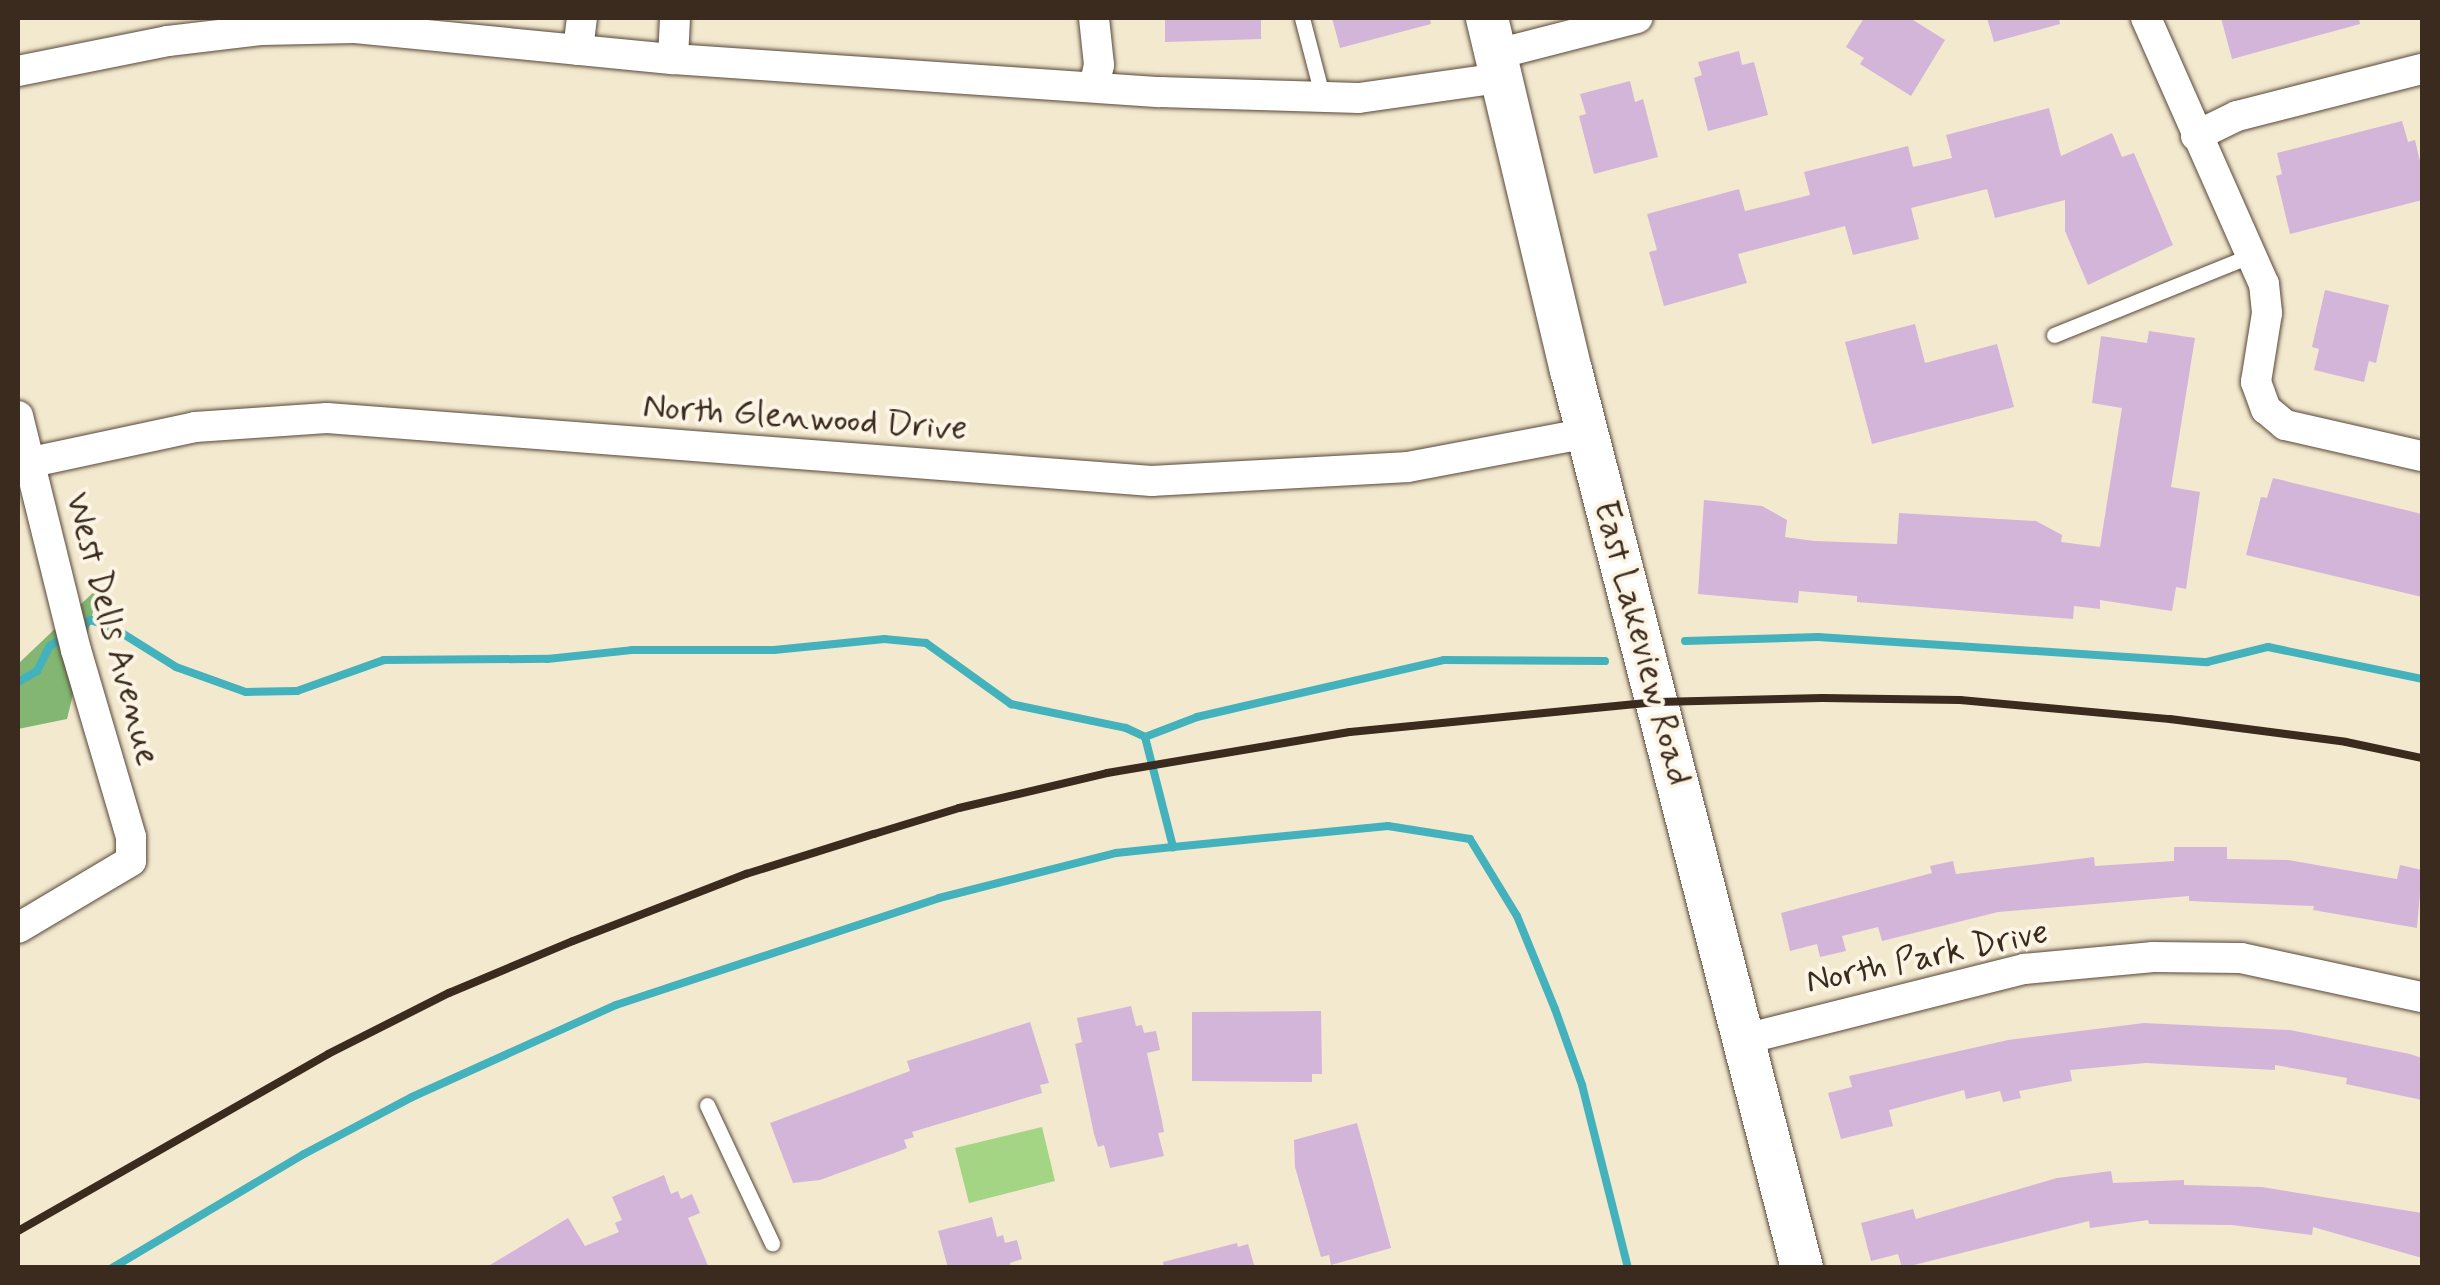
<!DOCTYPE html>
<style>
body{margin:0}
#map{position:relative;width:2440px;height:1285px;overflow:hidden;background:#f3e9cf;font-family:Mynerve,sans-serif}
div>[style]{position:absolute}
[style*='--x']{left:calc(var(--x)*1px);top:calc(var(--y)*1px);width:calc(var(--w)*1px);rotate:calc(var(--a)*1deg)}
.green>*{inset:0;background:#a3d585}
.forest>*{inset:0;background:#82b672}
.stream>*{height:8px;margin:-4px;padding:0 4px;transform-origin:4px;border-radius:4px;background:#43b2bc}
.building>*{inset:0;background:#d3b5d9}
.roads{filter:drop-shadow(0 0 2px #574739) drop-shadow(0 0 2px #574739)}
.service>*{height:15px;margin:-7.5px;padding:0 7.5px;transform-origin:7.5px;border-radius:7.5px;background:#fff}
.minor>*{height:30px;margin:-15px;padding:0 15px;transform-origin:15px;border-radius:15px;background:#fff}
.secondary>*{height:42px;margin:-21px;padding:0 21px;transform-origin:21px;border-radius:21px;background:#fff}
.rail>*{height:8px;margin:-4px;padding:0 4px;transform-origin:4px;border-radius:4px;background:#3b2a1e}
span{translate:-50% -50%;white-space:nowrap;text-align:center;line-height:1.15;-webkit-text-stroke:8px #fcf5e5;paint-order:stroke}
.street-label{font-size:35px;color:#3b2a1e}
.frame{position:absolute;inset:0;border:20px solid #3b2a1e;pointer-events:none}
</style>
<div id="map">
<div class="green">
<div style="clip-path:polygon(1042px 1127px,1055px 1181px,969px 1203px,955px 1148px)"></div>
</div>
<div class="forest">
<div style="clip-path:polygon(99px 587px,67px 719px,18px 729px,18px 664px)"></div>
</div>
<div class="stream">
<div style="--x:79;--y:628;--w:14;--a:-34"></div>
<div style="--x:91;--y:620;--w:28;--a:21"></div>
<div style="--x:117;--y:630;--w:70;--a:32.1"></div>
<div style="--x:176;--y:667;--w:74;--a:19.7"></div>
<div style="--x:246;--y:692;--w:51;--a:-1.1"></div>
<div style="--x:297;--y:691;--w:92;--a:-19.6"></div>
<div style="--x:384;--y:660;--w:163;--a:-0.4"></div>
<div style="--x:547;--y:659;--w:85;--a:-6"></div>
<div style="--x:632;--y:650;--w:142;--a:0"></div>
<div style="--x:774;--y:650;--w:111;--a:-5.7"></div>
<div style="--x:884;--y:639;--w:42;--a:5.4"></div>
<div style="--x:926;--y:643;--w:105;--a:35.7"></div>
<div style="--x:1011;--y:704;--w:117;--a:11.8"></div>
<div style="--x:1126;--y:728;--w:21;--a:25"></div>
<div style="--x:1145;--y:737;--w:56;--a:-21"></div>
<div style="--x:1197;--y:717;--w:253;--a:-13"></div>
<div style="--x:1444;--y:660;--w:161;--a:0.4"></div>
<div style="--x:1685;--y:641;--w:133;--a:-1.7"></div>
<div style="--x:1818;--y:637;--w:390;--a:3.7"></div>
<div style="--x:2207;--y:662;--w:63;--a:-13.8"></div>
<div style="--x:2268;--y:647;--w:157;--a:11.7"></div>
<div style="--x:18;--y:682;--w:22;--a:-30"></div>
<div style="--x:37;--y:671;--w:28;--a:-63"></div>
<div style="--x:50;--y:646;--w:20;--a:-33"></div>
<div style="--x:1145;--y:737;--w:114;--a:75.7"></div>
<div style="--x:1173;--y:847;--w:216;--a:-5.6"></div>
<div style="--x:1388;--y:826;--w:83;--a:9"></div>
<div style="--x:1470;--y:839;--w:90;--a:58.6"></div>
<div style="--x:1517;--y:916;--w:100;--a:67.8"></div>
<div style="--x:1555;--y:1009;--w:81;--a:70.4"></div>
<div style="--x:1582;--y:1085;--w:189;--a:75.9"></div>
<div style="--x:112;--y:1268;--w:223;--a:-30.7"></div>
<div style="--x:304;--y:1154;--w:122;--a:-27.8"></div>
<div style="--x:412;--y:1097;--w:224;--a:-24.3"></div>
<div style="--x:616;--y:1005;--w:340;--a:-18.3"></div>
<div style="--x:939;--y:898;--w:183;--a:-14.3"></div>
<div style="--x:1116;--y:853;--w:57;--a:-6"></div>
</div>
<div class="building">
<div style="clip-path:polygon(1165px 18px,1261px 18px,1261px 39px,1165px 42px)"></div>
<div style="clip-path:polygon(1332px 18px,1430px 18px,1431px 24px,1340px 48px)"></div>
<div style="clip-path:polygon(1864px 18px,1910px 18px,1945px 40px,1911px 96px,1860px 64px,1864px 58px,1846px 47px)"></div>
<div style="clip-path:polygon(1987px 18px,2059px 18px,2060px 24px,1994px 42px)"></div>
<div style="clip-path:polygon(2221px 18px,2359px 18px,2360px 24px,2232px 59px)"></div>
<div style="clip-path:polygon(1739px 51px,1742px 65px,1754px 62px,1768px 115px,1708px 131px,1694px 78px,1702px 75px,1698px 62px)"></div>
<div style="clip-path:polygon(1630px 81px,1635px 102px,1643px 99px,1658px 157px,1594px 174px,1579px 116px,1586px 114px,1580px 94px)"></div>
<div style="clip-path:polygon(2049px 108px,2061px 156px,2112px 133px,2122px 157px,2134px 153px,2173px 245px,2088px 285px,2065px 231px,2065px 200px,1995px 218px,1987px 189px,1911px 208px,1919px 239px,1853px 255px,1845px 226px,1738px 254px,1747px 283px,1664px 306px,1649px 252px,1657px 250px,1647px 214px,1739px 189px,1745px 211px,1810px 195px,1804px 172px,1908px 146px,1913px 167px,1952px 158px,1946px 135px)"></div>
<div style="clip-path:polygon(2402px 121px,2408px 142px,2415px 140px,2422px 170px,2422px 200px,2290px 234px,2276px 176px,2282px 174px,2277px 153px)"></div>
<div style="clip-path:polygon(2325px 290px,2389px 305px,2376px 363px,2369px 361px,2364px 382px,2314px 370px,2319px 349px,2312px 347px)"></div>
<div style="clip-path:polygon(1915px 324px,1925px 363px,1997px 344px,2014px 407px,1872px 444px,1845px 342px)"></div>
<div style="clip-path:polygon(2149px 331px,2195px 338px,2171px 487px,2200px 492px,2186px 589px,2176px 587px,2172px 611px,2100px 600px,2100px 609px,2074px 606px,2073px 619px,1857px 602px,1857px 596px,1799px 591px,1798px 603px,1698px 594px,1704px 500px,1762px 506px,1787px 520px,1785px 537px,1814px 541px,1897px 544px,1899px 513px,2036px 521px,2062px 535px,2061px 542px,2100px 547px,2122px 408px,2092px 403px,2101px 336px,2147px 343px)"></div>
<div style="clip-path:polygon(2273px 478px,2422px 514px,2422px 597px,2246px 555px,2261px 497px,2267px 498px)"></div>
<div style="clip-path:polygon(2174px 847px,2227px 847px,2227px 859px,2288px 860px,2397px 879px,2400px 865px,2422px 870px,2417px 928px,2313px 910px,2314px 906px,2189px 901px,2189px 896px,1998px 912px,1882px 941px,1878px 927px,1842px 936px,1846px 951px,1820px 957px,1817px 944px,1790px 951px,1781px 913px,1932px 873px,1930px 866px,1953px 861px,1956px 874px,2094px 857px,2095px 866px,2174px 861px)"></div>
<div style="clip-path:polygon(1131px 1006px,1136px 1026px,1142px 1025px,1144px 1033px,1156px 1031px,1160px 1050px,1147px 1053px,1162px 1121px,1164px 1132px,1158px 1133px,1164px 1156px,1110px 1168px,1104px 1145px,1098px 1147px,1094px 1134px,1075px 1044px,1082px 1042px,1077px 1018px)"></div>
<div style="clip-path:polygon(1321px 1011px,1322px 1074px,1312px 1074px,1312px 1082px,1192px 1081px,1192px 1012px)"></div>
<div style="clip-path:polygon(1030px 1022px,1049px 1083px,1040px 1085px,1042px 1093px,912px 1132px,914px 1137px,904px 1140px,907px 1148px,897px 1152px,820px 1180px,793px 1183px,770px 1123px,910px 1071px,907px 1061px)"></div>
<div style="clip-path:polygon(2144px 1023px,2290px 1030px,2410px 1054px,2422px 1058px,2422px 1100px,2346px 1084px,2347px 1078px,2275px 1065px,2275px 1070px,2146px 1063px,2070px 1070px,2072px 1081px,2019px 1091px,2021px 1098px,2003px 1102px,2000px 1091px,1966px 1099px,1964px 1090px,1889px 1110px,1893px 1126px,1841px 1139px,1828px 1093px,1852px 1087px,1849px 1076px,2008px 1040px)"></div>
<div style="clip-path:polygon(1357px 1123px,1391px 1248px,1331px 1265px,1329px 1255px,1321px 1257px,1318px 1247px,1295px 1167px,1294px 1140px)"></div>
<div style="clip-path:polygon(2111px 1171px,2113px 1183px,2184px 1180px,2184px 1185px,2262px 1187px,2422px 1213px,2422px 1258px,2313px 1227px,2312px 1235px,2232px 1225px,2149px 1224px,2148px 1220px,2090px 1228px,2089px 1221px,1902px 1268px,1898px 1254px,1871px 1261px,1861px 1223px,1913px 1209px,1916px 1219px,2057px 1178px)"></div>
<div style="clip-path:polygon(664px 1175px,671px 1194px,678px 1191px,681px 1199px,692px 1194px,700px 1213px,688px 1218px,709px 1268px,485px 1268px,568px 1218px,585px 1246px,619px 1232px,615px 1223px,622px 1220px,612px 1197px)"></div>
<div style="clip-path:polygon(992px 1217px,997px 1237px,1003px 1235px,1005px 1243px,1017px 1240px,1022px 1259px,1010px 1263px,1011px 1268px,948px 1268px,938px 1231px)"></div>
<div style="clip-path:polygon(1237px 1243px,1238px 1247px,1248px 1244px,1255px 1268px,1164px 1268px,1163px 1262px)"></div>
</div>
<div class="roads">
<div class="service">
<div style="--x:1302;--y:18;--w:80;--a:75.4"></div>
<div style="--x:2054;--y:335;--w:211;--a:-22"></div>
<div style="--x:707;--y:1105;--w:153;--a:64.8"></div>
</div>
<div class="minor">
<div style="--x:1094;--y:18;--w:47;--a:83.9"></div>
<div style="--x:1099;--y:65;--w:22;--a:103"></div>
<div style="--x:2146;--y:18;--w:291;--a:66.1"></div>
<div style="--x:2264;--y:284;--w:29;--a:84"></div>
<div style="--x:2267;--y:313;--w:70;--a:99.1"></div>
<div style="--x:2256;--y:382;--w:29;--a:70"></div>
<div style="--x:2266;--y:409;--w:25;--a:40"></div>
<div style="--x:2285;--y:425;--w:140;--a:12.8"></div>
<div style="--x:578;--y:50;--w:32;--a:-83"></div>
<div style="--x:1497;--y:54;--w:145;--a:-14.4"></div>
<div style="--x:673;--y:59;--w:41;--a:-87.2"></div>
<div style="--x:18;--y:71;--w:153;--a:-11.3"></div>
<div style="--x:168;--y:41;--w:95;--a:-6.7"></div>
<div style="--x:262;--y:30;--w:93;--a:-1.2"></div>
<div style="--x:355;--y:28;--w:320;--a:5.6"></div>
<div style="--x:673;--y:59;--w:488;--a:3.9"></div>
<div style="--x:1160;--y:92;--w:199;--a:1.7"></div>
<div style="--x:1359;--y:98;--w:142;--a:-8.1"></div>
<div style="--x:2196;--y:136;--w:46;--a:-26"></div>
<div style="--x:2237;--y:116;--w:191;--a:-14.3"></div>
<div style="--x:18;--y:416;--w:241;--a:76.1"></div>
<div style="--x:76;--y:650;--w:195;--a:73.6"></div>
<div style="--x:131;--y:837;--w:24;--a:90"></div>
<div style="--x:131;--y:861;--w:131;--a:149.3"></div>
<div style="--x:18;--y:465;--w:181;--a:-12.1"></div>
<div style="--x:195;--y:427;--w:132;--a:-3.9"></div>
<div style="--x:327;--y:418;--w:827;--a:4.37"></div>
<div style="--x:1152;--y:481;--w:256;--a:-3.1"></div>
<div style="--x:1408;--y:467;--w:183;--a:-10.7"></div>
<div style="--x:1745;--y:1039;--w:288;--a:-14.1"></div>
<div style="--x:2024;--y:969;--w:130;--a:-5.3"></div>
<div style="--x:2153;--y:957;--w:88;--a:0.7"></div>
<div style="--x:2241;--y:958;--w:185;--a:12.2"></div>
</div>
<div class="secondary">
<div style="--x:1487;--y:18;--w:362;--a:76.6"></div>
<div style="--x:1571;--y:370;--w:927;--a:75.57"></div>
</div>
</div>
<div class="rail">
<div style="--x:18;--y:1231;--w:357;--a:-29.7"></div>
<div style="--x:328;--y:1054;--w:136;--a:-26.8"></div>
<div style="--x:449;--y:993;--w:134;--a:-22.8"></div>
<div style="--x:573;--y:941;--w:186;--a:-21.2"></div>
<div style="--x:746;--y:874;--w:134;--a:-17.4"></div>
<div style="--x:874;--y:834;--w:89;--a:-17"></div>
<div style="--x:959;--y:808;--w:152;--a:-13.3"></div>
<div style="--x:1107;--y:773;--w:246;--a:-9.6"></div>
<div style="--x:1350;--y:732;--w:308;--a:-5.6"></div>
<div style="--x:1657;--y:702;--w:165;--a:-1.4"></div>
<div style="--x:1822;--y:698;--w:138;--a:0.8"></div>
<div style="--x:1960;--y:700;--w:211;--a:5.2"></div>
<div style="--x:2170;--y:719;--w:177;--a:7.4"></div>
<div style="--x:2346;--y:742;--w:78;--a:11.9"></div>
</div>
<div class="street-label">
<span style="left:805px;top:418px;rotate:4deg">North Glenwood Drive</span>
<span style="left:112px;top:629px;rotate:75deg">West Dells Avenue</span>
<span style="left:1642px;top:643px;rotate:75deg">East Lakeview Road</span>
<span style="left:1927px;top:957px;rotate:-12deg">North Park Drive</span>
</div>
<div class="frame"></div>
</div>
